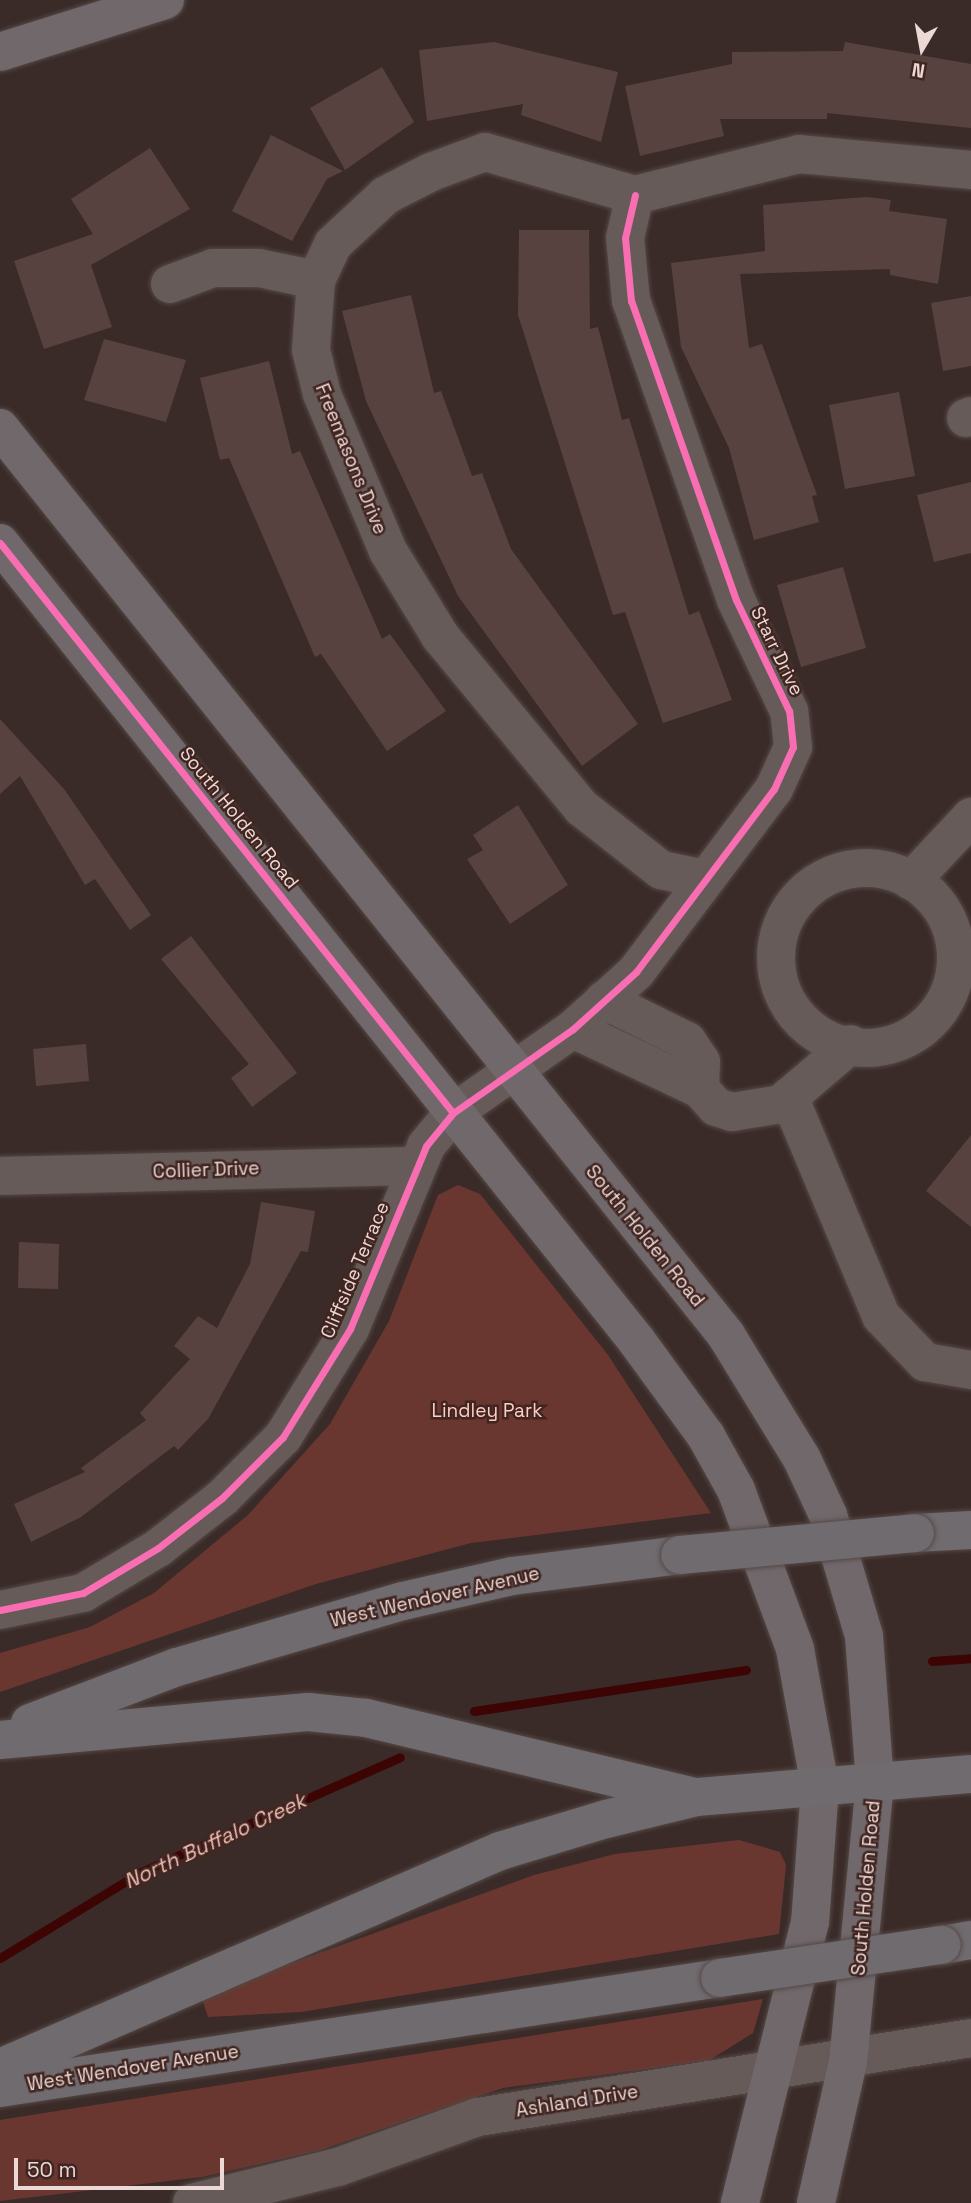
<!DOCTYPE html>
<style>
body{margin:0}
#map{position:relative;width:971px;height:2203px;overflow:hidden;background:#3a2b28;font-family:"Space Grotesk",sans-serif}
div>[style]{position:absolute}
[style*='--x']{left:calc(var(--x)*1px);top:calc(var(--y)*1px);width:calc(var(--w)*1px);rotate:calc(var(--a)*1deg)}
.green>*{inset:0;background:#6a3730}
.stream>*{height:9px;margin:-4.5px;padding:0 4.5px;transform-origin:4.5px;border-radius:4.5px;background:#3d0404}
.building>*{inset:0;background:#58423f}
.roads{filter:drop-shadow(0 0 2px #554845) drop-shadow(0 0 2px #554845)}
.minor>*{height:38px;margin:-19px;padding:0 19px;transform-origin:19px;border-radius:19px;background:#665b58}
.minor>.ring{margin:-19px;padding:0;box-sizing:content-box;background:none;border:38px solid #665b58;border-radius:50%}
.major>*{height:38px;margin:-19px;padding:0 19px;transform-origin:19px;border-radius:19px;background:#70686b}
.highway>*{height:38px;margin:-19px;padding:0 19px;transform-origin:19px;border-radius:19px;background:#706b6f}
.bridges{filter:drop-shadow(0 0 2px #554845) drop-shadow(0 0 2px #554845)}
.highway-bridge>*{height:38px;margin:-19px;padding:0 19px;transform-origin:19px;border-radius:19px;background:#706b6f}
.cycleway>*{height:7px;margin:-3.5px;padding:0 3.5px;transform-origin:3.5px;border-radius:3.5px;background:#f96db3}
span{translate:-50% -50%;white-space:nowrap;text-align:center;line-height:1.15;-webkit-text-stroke:5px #412521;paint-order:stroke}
.street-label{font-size:19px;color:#ecd9d6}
.park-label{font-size:19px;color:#ffcdc4}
.water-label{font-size:21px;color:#f0bfb6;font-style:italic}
.north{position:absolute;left:887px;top:14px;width:70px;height:70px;-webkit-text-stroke:5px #412521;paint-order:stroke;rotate:190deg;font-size:19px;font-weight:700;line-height:28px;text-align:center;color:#ecd9d6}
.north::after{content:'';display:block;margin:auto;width:24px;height:32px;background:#ecd9d6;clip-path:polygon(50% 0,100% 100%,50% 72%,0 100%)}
.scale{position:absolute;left:14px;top:2158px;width:210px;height:32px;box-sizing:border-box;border:4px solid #ecd9d6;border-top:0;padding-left:9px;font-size:21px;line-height:24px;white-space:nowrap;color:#ecd9d6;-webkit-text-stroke:5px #412521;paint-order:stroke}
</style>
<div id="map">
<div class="green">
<div style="clip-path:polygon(458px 1185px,480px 1194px,608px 1355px,711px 1513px,471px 1543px,316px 1584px,0 1692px,0 1653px,90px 1627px,154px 1593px,248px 1515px,330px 1424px,389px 1321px,438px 1195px)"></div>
<div style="clip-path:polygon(739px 1840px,780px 1852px,786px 1865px,779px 1934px,301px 2012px,208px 2017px,201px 1996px,534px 1875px,615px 1854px)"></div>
<div style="clip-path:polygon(763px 1999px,753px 2033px,708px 2061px,503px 2088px,317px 2151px,202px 2177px,0 2201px,0 2120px)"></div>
</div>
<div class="stream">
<div style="--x:932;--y:1661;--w:39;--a:-4"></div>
<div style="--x:474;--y:1711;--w:275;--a:-8.6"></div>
<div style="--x:0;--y:1958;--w:165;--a:-31.4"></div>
<div style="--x:141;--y:1872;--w:283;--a:-23.9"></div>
</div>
<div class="building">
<div style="clip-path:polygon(494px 42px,618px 72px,601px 142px,521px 115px,523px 104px,427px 121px,419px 50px)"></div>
<div style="clip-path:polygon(845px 42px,971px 64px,971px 128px,827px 113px,827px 119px,720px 119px,724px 136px,640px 156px,625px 86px,732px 64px,732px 52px,843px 51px)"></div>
<div style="clip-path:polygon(382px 67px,414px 122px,345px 170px,310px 108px)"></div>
<div style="clip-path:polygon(271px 135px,343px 171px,327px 179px,292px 241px,232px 211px)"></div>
<div style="clip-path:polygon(150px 148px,190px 209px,91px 265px,112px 327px,44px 349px,14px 261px,93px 234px,71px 199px)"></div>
<div style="clip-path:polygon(867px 197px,891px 200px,889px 211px,947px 219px,938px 284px,890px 275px,890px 269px,740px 274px,749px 348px,762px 344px,817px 495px,812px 496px,819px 522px,754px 540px,729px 448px,681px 347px,671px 263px,765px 251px,763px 205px)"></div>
<div style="clip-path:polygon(519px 230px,589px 230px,590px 329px,598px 327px,622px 420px,629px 418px,689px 615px,699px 611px,732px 700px,663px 723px,625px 612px,613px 615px,518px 315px)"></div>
<div style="clip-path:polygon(411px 295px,434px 393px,441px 391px,472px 476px,482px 473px,511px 549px,638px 724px,582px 766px,458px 596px,366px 401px,342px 311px)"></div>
<div style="clip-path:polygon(971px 296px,971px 366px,943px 371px,931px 303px)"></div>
<div style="clip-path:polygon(104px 339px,186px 360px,166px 422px,84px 400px)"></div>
<div style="clip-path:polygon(269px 361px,292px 454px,300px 451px,382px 639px,390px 634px,446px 711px,387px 751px,321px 654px,315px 657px,229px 458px,220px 460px,200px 378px)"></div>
<div style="clip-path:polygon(899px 392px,915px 476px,845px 489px,829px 405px)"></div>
<div style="clip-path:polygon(971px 482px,971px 553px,934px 562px,917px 495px)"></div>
<div style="clip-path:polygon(843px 567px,866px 648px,801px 667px,777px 585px)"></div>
<div style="clip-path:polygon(0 719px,64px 789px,151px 915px,130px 930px,95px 879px,85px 885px,20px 776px,0 794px)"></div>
<div style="clip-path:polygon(518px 805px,568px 885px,510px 924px,467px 859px,483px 850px,473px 835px)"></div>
<div style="clip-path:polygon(191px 936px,297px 1073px,252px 1107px,231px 1078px,249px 1064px,161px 959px)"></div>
<div style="clip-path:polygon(86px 1044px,89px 1081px,36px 1086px,33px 1049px)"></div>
<div style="clip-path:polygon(971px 1135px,971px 1227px,926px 1191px)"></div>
<div style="clip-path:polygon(261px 1202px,315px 1211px,308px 1252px,301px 1251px,208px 1419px,178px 1450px,174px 1446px,81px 1517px,31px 1542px,14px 1504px,85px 1472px,81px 1468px,146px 1420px,140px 1413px,190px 1359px,174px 1346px,198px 1316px,217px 1328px,250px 1264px)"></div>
<div style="clip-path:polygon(19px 1242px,59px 1244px,58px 1289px,18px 1288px)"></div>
</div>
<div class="roads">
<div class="minor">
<div style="--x:635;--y:195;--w:156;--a:-164"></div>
<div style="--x:485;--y:152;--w:58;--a:159.7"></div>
<div style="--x:431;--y:172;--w:51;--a:152.9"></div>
<div style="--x:386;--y:195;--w:72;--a:137.2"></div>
<div style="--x:333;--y:244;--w:40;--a:115"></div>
<div style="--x:316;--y:280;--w:70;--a:94.1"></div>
<div style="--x:311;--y:350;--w:45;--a:76"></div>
<div style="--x:322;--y:394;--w:170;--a:67.2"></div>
<div style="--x:388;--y:551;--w:100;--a:58.5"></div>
<div style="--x:440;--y:636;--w:223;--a:50.5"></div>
<div style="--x:582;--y:808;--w:100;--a:38.1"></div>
<div style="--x:661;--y:870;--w:41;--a:11.3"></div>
<div style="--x:635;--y:195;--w:169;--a:-14"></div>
<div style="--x:799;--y:154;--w:173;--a:5.3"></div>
<div style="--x:170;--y:284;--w:46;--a:-20.4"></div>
<div style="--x:213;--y:268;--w:46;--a:0"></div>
<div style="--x:259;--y:268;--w:58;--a:11.9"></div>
<div style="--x:966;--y:418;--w:5;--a:-22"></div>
<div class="ring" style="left:776px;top:868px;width:142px;height:142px"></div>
<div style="--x:911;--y:881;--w:88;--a:-46.8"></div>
<div style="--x:604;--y:1000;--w:93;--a:26.3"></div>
<div style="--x:687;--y:1041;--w:25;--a:56"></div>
<div style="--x:701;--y:1062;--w:27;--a:92"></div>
<div style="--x:573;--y:1029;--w:140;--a:25.3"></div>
<div style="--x:700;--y:1089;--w:24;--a:48"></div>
<div style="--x:716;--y:1107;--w:17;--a:17"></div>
<div style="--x:732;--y:1112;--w:50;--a:-9.3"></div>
<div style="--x:781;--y:1104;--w:92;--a:-40.6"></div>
<div style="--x:789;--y:1097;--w:238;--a:67.2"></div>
<div style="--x:881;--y:1316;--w:64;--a:46.3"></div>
<div style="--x:925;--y:1362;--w:47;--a:9.9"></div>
<div style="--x:0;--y:1176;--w:413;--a:-1.4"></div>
<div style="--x:0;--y:1610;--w:85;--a:-11.6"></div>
<div style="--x:83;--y:1593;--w:87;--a:-31"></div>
<div style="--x:158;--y:1548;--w:81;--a:-38"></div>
<div style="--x:222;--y:1498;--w:86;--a:-45"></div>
<div style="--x:283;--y:1437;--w:127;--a:-58.2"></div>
<div style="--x:350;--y:1329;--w:198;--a:-67.4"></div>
<div style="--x:426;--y:1146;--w:43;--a:-50.7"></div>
<div style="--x:453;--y:1113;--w:146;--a:-35"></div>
<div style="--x:573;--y:1029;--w:85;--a:-42.1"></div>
<div style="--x:636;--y:972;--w:229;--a:-53"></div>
<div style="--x:774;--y:789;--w:46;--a:-65.7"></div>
<div style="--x:793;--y:747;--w:36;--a:-96"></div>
<div style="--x:789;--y:711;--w:123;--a:-115.5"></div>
<div style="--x:736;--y:600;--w:317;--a:-109.3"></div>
<div style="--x:631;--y:301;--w:63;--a:-95.4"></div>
<div style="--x:625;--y:238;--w:44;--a:-76.9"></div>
<div style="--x:192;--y:2203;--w:150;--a:-13.9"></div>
<div style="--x:338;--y:2167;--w:149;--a:-19.7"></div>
<div style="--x:478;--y:2117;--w:499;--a:-9.1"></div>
</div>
<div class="major">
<div style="--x:0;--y:52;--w:173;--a:-17.5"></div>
<div style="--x:0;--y:428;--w:1162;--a:51.32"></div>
<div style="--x:726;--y:1335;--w:145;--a:58.5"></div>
<div style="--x:802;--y:1459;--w:62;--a:65.1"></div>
<div style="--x:828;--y:1515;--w:126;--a:73.4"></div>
<div style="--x:864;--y:1636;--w:146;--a:85.7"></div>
<div style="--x:875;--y:1782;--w:281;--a:95.5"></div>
<div style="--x:848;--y:2062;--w:145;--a:102.8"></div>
<div style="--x:0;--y:543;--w:1020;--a:51.41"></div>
<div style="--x:636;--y:1340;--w:119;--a:53.9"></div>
<div style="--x:706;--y:1436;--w:62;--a:60.9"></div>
<div style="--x:736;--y:1490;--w:170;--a:69.6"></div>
<div style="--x:795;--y:1649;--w:140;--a:79.7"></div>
<div style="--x:820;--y:1787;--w:135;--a:94.2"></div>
<div style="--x:810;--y:1922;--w:290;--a:104"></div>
</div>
<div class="highway">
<div style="--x:915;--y:1533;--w:56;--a:-3.1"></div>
<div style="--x:30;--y:1723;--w:157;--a:-20.9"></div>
<div style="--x:177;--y:1667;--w:235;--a:-16.3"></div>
<div style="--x:403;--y:1601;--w:112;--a:-12.9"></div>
<div style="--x:512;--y:1576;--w:169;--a:-7.1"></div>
<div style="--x:0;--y:1740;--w:309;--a:-5.2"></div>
<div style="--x:308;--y:1712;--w:58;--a:5.9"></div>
<div style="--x:366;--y:1718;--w:335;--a:13.5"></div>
<div style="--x:942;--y:1945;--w:29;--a:-10"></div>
<div style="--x:0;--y:2068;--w:545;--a:-23.46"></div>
<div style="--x:500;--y:1851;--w:111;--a:-16.8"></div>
<div style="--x:606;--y:1819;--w:94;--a:-13.6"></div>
<div style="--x:697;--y:1797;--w:275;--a:-4.8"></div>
<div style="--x:0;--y:2088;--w:728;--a:-8.69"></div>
</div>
</div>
<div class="bridges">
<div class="highway-bridge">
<div style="--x:680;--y:1555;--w:236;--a:-5.3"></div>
<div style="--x:720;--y:1978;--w:224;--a:-8.5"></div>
</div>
</div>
<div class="cycleway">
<div style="--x:0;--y:543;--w:728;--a:51.52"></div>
<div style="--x:0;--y:1610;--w:85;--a:-11.6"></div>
<div style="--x:83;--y:1593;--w:87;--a:-31"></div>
<div style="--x:158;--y:1548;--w:81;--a:-38"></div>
<div style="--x:222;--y:1498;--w:86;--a:-45"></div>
<div style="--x:283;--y:1437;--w:127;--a:-58.2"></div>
<div style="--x:350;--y:1329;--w:198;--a:-67.4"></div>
<div style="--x:426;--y:1146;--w:43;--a:-50.7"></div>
<div style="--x:453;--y:1113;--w:146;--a:-35"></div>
<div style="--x:573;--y:1029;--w:85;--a:-42.1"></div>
<div style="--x:636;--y:972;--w:229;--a:-53"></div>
<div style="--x:774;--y:789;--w:46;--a:-65.7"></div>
<div style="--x:793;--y:747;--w:36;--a:-96"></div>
<div style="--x:789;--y:711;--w:123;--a:-115.5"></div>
<div style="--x:736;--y:600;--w:317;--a:-109.3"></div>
<div style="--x:631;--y:301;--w:63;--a:-95.4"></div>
<div style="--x:625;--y:238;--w:44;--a:-76.9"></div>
</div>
<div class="street-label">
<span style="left:351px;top:459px;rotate:68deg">Freemasons Drive</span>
<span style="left:777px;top:651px;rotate:64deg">Starr Drive</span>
<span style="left:239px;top:818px;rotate:51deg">South Holden Road</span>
<span style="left:206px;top:1170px;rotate:-2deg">Collier Drive</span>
<span style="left:645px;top:1236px;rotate:51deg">South Holden Road</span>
<span style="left:355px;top:1270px;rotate:-67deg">Cliffside Terrace</span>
<span style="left:435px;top:1597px;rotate:-13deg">West Wendover Avenue</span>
<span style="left:866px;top:1888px;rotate:-85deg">South Holden Road</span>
<span style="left:133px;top:2068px;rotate:-9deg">West Wendover Avenue</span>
<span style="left:577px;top:2101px;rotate:-9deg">Ashland Drive</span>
</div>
<div class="park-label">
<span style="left:487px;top:1411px">Lindley Park</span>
</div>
<div class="water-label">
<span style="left:215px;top:1841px;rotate:-25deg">North Buffalo Creek</span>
</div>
<div class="north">N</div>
<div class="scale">50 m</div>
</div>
